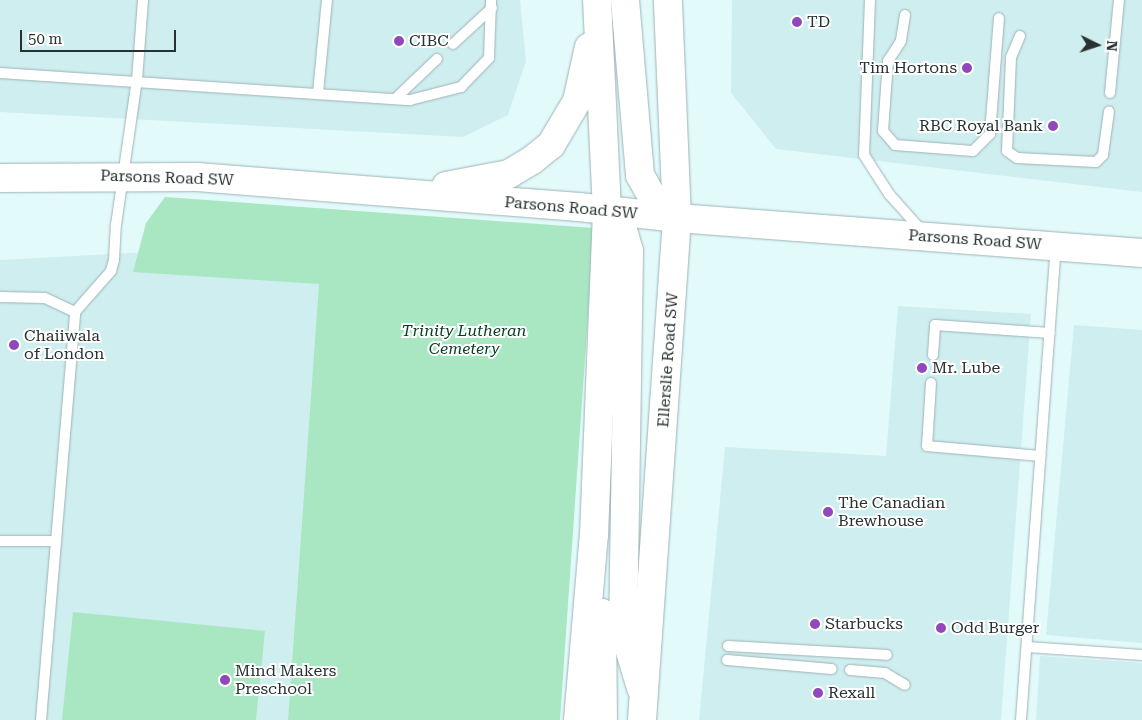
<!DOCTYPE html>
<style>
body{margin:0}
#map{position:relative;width:1142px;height:720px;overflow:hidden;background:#e3fafb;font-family:"Roboto Serif",serif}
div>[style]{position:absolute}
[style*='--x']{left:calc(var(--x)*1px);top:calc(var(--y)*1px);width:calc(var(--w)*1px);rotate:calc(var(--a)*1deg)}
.built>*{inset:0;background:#cfeef0}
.green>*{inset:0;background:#a8e7c2}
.roads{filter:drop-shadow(0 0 1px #9eb3b5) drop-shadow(0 0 1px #9eb3b5)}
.service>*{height:10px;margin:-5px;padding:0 5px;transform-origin:5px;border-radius:5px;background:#fff}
.secondary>*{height:28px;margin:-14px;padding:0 14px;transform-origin:14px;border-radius:14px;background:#fff}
.dots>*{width:14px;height:14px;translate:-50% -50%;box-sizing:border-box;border:2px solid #fff;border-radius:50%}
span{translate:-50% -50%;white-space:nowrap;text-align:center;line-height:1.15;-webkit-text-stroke:4px #fff;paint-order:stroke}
.poi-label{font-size:16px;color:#293232}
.left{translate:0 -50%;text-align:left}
.right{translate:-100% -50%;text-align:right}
.street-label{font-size:16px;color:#293232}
.park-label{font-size:16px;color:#053c23;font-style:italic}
.north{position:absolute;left:1072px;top:20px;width:50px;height:50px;-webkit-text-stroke:4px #fff;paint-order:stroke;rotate:94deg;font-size:14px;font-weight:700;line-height:20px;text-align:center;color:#293232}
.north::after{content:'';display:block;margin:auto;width:18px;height:22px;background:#293232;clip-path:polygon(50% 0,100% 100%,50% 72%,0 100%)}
.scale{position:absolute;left:20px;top:30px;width:156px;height:22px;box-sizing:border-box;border:2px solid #293232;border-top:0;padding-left:6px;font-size:15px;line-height:18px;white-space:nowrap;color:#293232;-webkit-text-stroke:4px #fff;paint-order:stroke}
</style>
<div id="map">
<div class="built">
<div style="clip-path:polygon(0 0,520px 0,526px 61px,508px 115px,463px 137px,0 112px)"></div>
<div style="clip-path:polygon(732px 0,1142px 0,1142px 192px,776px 149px,731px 93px)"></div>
<div style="clip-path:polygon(187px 250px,384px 260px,352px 720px,0 720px,0 260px)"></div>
<div style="clip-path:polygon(898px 306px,1031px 314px,1001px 720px,699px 720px,725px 447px,886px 456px)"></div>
<div style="clip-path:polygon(1074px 325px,1142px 330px,1142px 643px,1046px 635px)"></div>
<div style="clip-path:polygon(1040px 656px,1142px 663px,1142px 720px,1036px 720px)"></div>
</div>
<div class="green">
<div style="clip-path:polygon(165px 197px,594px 228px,560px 720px,288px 720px,319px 284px,133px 272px,146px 223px)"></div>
<div style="clip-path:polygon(73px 612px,265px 631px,256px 720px,62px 720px)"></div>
</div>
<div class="roads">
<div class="service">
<div style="--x:870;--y:0;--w:155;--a:92.2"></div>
<div style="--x:864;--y:155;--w:46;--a:57.3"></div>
<div style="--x:889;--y:194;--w:51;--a:48.2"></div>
<div style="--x:905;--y:15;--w:26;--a:99"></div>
<div style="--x:901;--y:41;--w:24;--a:123"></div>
<div style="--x:888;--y:61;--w:70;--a:94.1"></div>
<div style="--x:883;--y:131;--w:18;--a:49"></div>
<div style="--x:895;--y:145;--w:78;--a:4.4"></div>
<div style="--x:973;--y:151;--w:24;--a:-45"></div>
<div style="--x:990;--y:134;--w:116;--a:-85.6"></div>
<div style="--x:1020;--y:36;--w:23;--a:113"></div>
<div style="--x:1011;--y:57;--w:94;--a:92.4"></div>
<div style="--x:1007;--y:151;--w:12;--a:35"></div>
<div style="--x:1017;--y:158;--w:79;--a:2.9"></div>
<div style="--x:1096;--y:162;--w:10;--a:-45"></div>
<div style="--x:1103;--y:155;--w:44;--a:-82.2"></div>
<div style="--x:453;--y:44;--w:53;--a:-42.7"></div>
<div style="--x:0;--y:73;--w:411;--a:3.8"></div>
<div style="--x:410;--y:100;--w:53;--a:-14.3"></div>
<div style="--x:461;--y:87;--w:40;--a:-46"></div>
<div style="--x:489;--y:58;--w:58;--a:-88"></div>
<div style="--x:318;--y:93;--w:93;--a:-84.5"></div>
<div style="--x:1110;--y:93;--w:93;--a:-84.5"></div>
<div style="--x:395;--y:99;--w:58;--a:-43.6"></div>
<div style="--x:0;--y:297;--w:45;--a:1.3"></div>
<div style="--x:45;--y:298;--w:33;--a:25"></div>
<div style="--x:933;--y:355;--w:30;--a:-86"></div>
<div style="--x:935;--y:325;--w:115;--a:4"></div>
<div style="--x:931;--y:383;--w:63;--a:93.6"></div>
<div style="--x:927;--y:446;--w:114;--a:5"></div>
<div style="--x:0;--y:541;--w:55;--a:0"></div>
<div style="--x:728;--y:646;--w:159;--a:3.2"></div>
<div style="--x:1027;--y:647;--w:115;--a:4"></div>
<div style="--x:727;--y:660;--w:105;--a:4.9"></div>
<div style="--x:850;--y:670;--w:35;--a:5"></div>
<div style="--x:885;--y:673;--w:23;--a:31"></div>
<div style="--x:41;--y:720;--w:409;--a:-85.2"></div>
<div style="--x:75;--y:312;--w:55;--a:-48.7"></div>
<div style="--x:111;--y:271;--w:11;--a:-75"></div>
<div style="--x:114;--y:260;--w:35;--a:-87"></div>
<div style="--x:116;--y:225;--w:147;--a:-81.8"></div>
<div style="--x:137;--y:80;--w:80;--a:-85.7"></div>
<div style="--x:1021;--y:720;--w:474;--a:-85.8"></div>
</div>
<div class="secondary">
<div style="--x:625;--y:0;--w:176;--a:85.1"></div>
<div style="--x:640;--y:175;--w:29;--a:61"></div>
<div style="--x:654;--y:200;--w:29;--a:38"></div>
<div style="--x:0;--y:178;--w:197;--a:-0.3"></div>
<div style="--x:197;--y:177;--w:383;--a:4.5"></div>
<div style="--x:579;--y:207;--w:99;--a:6.4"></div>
<div style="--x:677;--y:218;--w:466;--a:4.3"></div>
<div style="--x:446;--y:186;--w:64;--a:-10.8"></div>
<div style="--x:509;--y:174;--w:26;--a:-31"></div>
<div style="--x:531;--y:161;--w:26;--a:-39"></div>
<div style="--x:551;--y:145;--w:51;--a:-59.4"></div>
<div style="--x:577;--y:101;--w:55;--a:-77.5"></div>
<div style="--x:607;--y:211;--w:25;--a:50"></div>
<div style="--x:623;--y:230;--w:22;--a:74"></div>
<div style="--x:629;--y:251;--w:377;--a:90.9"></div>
<div style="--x:623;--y:628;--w:63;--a:73.3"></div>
<div style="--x:602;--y:613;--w:107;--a:89.5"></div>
<div style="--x:578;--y:720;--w:186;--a:-85.1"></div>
<div style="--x:594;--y:535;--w:324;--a:-87.7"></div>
<div style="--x:607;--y:211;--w:211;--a:-92.7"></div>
<div style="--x:642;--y:720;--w:503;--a:-86.01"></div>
<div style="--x:677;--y:218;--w:218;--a:-92.4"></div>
</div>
</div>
<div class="dots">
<div style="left:797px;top:22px;background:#9048bb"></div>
<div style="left:399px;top:41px;background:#9048bb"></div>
<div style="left:967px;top:68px;background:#9048bb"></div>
<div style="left:1053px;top:126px;background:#9048bb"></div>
<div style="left:14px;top:345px;background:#9048bb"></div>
<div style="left:922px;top:368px;background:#9048bb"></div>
<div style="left:828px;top:512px;background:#9048bb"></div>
<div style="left:815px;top:624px;background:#9048bb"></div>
<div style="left:941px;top:628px;background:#9048bb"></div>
<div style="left:225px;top:680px;background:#9048bb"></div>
<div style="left:818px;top:693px;background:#9048bb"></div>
</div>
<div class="poi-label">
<span class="left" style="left:807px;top:22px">TD</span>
<span class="left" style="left:409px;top:41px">CIBC</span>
<span class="right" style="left:957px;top:68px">Tim Hortons</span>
<span class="right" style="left:1043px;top:126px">RBC Royal Bank</span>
<span class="left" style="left:24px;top:345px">Chaiiwala<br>of London</span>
<span class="left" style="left:932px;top:368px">Mr. Lube</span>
<span class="left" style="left:838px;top:512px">The Canadian<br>Brewhouse</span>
<span class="left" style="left:825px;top:624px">Starbucks</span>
<span class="left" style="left:951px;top:628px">Odd Burger</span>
<span class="left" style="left:235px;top:680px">Mind Makers<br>Preschool</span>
<span class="left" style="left:828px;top:693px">Rexall</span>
</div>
<div class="street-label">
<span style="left:167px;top:178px;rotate:2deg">Parsons Road SW</span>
<span style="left:571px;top:208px;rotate:5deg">Parsons Road SW</span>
<span style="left:975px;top:240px;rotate:4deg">Parsons Road SW</span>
<span style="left:668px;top:360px;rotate:-86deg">Ellerslie Road SW</span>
</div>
<div class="park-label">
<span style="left:464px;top:340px">Trinity Lutheran<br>Cemetery</span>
</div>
<div class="north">N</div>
<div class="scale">50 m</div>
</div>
